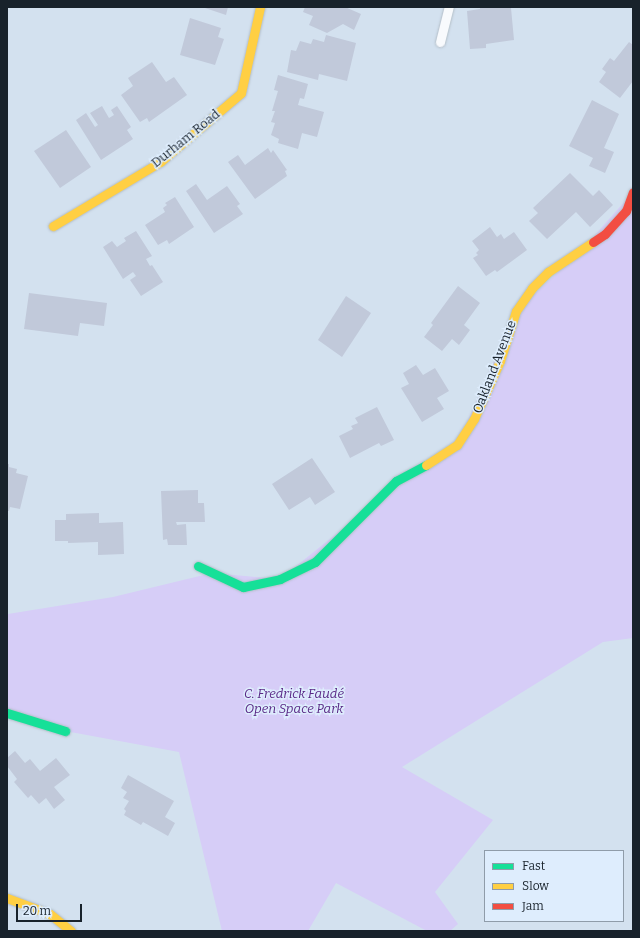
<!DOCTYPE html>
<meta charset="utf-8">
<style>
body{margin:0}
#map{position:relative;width:640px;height:938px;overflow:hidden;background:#d3e1ef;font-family:Bitter,serif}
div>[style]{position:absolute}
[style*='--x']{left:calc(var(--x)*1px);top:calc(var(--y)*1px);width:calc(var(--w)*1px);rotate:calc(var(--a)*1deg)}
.green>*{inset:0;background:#d6cdf7}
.building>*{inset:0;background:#c1c9da}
.roads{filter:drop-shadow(0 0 1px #b3bec8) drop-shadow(0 0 1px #b3bec8)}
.lane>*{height:9px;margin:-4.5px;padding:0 4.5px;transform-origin:4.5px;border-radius:4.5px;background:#f8fafd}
.fast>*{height:9px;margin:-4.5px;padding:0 4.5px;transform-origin:4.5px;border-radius:4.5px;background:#16e098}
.slow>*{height:9px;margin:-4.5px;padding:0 4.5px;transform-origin:4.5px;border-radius:4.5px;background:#ffcf43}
.jam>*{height:9px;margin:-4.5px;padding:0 4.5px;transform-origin:4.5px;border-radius:4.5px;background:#f24e42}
span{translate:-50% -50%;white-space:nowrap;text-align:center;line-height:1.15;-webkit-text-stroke:3px #deedfd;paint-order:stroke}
.street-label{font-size:13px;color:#18222b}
.park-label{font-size:13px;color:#592886;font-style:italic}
.frame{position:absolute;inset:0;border:8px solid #18222b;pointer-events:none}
.legend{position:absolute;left:484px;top:850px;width:140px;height:72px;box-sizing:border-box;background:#deedfd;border:1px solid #8f9ca9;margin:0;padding:5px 7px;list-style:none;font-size:12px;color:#18222b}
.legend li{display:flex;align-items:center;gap:8px;height:20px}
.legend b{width:20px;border:1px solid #8f9ca9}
.scale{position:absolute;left:16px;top:904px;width:66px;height:18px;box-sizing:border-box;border:2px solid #18222b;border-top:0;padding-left:5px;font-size:12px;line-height:14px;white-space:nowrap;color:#18222b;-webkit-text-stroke:3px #deedfd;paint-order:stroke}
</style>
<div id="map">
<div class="green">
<div style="clip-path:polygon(633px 192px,633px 638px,603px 642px,402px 767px,493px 820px,435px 892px,458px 924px,450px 931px,427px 931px,336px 883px,308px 931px,222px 931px,179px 752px,65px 731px,7px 713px,8px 614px,113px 597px,212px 573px,280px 579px,382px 497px,457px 445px,516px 311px,579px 253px)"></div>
</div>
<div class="building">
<div style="clip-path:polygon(202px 7px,228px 7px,226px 15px)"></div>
<div style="clip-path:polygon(305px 7px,345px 7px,361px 14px,354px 30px,343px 24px,327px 33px,309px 25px,313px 16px,303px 12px)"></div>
<div style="clip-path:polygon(480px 7px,515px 7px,511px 8px,514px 40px,486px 44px,486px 48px,470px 49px,467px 11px,480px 9px)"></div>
<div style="clip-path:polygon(190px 18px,221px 28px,218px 37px,224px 39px,215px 65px,180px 55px)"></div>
<div style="clip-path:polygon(326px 35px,356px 43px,347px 81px,319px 74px,318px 80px,287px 72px,291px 50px,296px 51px,300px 41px,311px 44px,313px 39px,324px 42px)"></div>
<div style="clip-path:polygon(629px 42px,633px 45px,633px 81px,620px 98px,599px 82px,606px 72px,602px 69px,610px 58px,614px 61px)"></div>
<div style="clip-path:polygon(152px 62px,166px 82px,174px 77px,187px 95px,149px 122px,147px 118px,140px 122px,121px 95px,133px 86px,128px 78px)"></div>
<div style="clip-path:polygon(278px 75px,308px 84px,304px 99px,300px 98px,298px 105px,324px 112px,317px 137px,302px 133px,298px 149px,278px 143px,279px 139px,271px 135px,275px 123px,271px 122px,275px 111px,272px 111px,278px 91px,274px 90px)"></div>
<div style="clip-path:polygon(592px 100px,619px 114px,604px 148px,614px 152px,605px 173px,589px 166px,593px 158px,569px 146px)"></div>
<div style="clip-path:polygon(102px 106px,109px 118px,114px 115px,111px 110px,117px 106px,131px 127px,127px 130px,133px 139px,101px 160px,76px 120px,86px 113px,95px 127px,98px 125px,90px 113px)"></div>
<div style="clip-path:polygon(66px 130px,91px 167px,60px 188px,34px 151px)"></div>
<div style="clip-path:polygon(268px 148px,271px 153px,273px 150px,287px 170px,285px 171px,287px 176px,255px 199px,228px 162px,238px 155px,245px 165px)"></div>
<div style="clip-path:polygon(570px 173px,593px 196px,599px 190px,613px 205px,590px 227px,576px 212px,547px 239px,529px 221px,538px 213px,533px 208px)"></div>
<div style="clip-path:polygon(196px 184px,207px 200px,227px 186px,240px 204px,237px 206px,243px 214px,214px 233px,186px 191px)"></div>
<div style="clip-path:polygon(175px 197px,194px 227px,169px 244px,167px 240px,158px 245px,145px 225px,165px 212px,163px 208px,167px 205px,165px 203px)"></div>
<div style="clip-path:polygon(490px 227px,497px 237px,501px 234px,504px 239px,514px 232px,527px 250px,497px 272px,495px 270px,486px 276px,473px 258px,478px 255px,476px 253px,479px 250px,472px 241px)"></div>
<div style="clip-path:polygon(136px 231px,152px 256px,146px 259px,150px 266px,152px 265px,163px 282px,141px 296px,130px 280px,136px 276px,133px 272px,123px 279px,103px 247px,112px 241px,117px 247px,126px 241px,124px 238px)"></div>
<div style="clip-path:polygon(458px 286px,480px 303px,464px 325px,470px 330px,459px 345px,452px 339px,442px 351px,424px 337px,433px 325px,431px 323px)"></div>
<div style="clip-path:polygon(29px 293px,107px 303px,104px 326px,80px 323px,78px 336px,24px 329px)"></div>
<div style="clip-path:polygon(346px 296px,371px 313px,342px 357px,318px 340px)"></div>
<div style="clip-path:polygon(416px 365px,423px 375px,435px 368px,449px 391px,437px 398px,444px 409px,422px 422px,401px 388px,409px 384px,403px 373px)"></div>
<div style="clip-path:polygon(377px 407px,394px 440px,381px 446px,379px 443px,350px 458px,339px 436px,353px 429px,351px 426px,358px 423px,355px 418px)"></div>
<div style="clip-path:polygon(312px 458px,335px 492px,315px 505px,310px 497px,289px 510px,272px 484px)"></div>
<div style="clip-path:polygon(7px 464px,9px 464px,9px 467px,17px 469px,16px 473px,28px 476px,20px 509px,10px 507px,9px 511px,7px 511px)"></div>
<div style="clip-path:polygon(198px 490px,198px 503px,204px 503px,205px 522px,176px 522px,177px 525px,186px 524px,187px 545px,168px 545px,167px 539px,163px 540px,161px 491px)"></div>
<div style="clip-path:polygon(99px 513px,99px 523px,123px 522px,124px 554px,98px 555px,98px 542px,68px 543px,68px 541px,55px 541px,55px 520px,66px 520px,66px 514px)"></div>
<div style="clip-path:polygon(15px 751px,25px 763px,30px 759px,40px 771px,56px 758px,70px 775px,54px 787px,65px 800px,54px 809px,46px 798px,39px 804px,31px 795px,28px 798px,14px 782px,17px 779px,7px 766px,7px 758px)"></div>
<div style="clip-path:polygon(128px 775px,174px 801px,165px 817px,175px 823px,168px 836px,143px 822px,141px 825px,124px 815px,126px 811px,124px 809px,129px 801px,123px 798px,127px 792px,121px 788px)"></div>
</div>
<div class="roads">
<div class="lane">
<div style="--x:440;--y:42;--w:36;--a:-76"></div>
</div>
<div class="fast">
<div style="--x:198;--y:566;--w:50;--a:25"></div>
<div style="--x:243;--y:587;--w:38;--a:-12"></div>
<div style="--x:280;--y:579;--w:39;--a:-26"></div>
<div style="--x:315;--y:562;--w:115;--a:-45"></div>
<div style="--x:396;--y:481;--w:34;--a:-28"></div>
<div style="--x:7;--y:713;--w:61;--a:17.2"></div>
</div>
<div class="slow">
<div style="--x:53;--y:226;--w:125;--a:-30.9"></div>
<div style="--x:160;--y:162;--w:106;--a:-40.4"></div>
<div style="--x:241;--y:93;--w:88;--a:-77.5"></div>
<div style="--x:426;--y:465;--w:37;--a:-33"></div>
<div style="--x:457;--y:445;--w:31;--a:-57"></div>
<div style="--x:474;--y:419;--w:64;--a:-65.9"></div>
<div style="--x:500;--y:361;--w:52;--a:-72.3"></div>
<div style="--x:516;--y:311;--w:28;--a:-55"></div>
<div style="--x:532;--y:288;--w:23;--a:-45"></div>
<div style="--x:548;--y:272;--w:54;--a:-33.7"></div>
<div style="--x:7;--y:898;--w:46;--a:20.4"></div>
<div style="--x:50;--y:914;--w:27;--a:39"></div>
</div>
<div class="jam">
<div style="--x:593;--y:242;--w:14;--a:-34"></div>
<div style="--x:605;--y:234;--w:31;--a:-48"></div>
<div style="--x:626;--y:211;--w:20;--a:-70"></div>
</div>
</div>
<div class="street-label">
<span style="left:186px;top:139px;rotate:-39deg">Durham Road</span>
<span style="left:495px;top:367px;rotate:-69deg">Oakland Avenue</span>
</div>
<div class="park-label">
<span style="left:294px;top:702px">C. Fredrick Faudé<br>Open Space Park</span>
</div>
<div class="frame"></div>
<ul class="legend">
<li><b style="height:5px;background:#16e098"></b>Fast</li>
<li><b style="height:5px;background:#ffcf43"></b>Slow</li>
<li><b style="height:5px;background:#f24e42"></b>Jam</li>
</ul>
<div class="scale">20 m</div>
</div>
